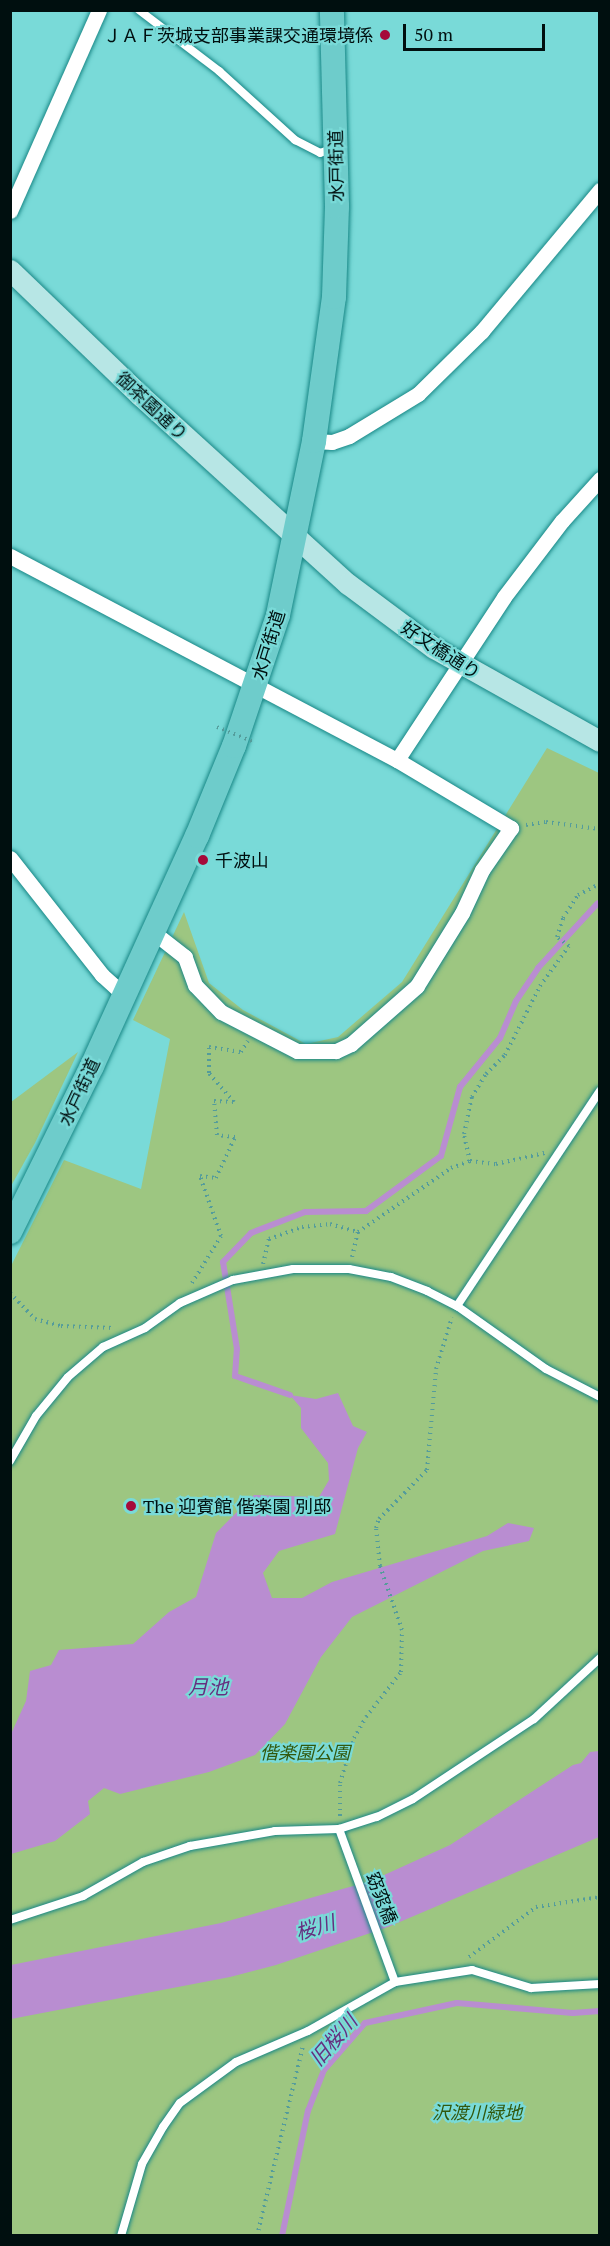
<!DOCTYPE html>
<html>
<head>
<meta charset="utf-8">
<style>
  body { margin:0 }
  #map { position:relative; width:610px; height:2246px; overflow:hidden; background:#79dad8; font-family:"PT Serif","Noto Sans JP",serif }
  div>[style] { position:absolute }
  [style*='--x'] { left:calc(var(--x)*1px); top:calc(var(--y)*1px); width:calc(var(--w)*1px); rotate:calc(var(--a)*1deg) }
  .green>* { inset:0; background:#9dc681 }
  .water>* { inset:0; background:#b98dd1 }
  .stream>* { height:6px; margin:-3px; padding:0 3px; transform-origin:3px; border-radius:3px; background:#b98dd1 }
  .path>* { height:4px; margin-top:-2px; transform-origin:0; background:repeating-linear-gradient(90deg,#549c9b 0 1.5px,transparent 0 6px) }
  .roads { filter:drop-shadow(0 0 2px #188786) drop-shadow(0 0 2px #188786) }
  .lane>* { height:8px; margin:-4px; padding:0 4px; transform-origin:4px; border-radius:4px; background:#fff }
  .street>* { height:15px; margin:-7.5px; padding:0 7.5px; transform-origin:7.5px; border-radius:7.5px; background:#fff }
  .secondary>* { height:21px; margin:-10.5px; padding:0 10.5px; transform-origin:10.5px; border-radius:10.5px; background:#b7e6e5 }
  .primary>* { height:24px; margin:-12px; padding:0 12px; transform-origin:12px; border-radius:12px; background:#6ecccb }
  .path-bridge>* { height:4px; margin-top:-2px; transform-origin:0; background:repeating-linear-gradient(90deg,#549c9b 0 1.5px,transparent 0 6px) }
  .dots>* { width:16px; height:16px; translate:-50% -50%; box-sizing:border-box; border:3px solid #79dad8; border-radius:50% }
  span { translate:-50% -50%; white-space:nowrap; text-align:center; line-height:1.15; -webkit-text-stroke:4.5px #79dad8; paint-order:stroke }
  .poi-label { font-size:18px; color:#000f0f }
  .right { translate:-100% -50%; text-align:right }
  .left { translate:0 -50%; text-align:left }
  .street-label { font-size:18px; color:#000f0f }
  .park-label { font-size:18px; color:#32580d; font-style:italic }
  .water-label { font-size:20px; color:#662f7f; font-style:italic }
  .frame { position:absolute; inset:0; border:12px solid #000f0f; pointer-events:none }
  .scale { position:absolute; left:403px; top:24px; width:142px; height:27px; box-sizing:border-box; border:3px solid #000f0f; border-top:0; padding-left:8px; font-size:18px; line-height:21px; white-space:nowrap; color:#000f0f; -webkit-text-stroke:4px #79dad8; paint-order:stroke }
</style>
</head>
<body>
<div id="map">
  <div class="green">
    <div style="clip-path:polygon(547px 748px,599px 773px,599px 2235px,11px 2235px,10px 1268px,64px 1160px,141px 1189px,170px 1039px,133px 1020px,184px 912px,209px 983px,243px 1010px,306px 1044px,338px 1037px,402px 982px)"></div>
    <div style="clip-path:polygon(78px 1052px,35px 1143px,11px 1186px,11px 1102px)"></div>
  </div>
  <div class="water">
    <div style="clip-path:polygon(338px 1393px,353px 1426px,367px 1432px,358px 1448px,335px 1534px,279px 1551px,263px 1573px,272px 1598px,302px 1598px,332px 1582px,487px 1536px,508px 1523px,534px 1528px,529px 1541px,483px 1551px,352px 1617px,321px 1657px,285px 1724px,255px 1755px,209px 1772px,120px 1794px,104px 1788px,88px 1801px,90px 1814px,55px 1841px,11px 1854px,11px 1734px,26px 1701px,30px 1671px,51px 1665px,59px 1650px,133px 1644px,169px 1612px,196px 1597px,216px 1533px,254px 1495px,319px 1497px,329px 1480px,328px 1463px,301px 1428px,301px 1408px,290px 1395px,316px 1399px)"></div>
    <div style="clip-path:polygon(599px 1751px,599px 1837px,388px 1927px,276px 1965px,230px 1977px,11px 2019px,11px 1965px,221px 1923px,371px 1881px,450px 1845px,573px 1765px,581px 1763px,590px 1752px)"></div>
  </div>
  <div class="stream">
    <div style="--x:290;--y:1395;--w:58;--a:-160.9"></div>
    <div style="--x:235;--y:1376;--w:27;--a:-86"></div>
    <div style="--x:237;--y:1349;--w:88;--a:-99.1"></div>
    <div style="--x:223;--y:1262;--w:40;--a:-46"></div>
    <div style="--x:251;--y:1233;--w:58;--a:-21.3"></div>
    <div style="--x:305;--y:1212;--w:61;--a:-0.9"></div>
    <div style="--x:366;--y:1211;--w:93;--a:-36.3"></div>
    <div style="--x:441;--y:1156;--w:72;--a:-74.6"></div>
    <div style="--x:460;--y:1087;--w:63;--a:-50.8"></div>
    <div style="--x:500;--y:1038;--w:40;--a:-66.6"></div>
    <div style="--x:516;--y:1001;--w:40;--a:-56"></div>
    <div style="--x:538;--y:968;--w:88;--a:-47.3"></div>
    <div style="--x:282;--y:2236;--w:128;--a:-78.3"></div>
    <div style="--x:308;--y:2111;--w:44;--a:-68.7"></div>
    <div style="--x:324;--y:2070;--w:62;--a:-48.9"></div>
    <div style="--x:365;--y:2023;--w:94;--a:-12.3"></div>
    <div style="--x:457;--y:2003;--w:116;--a:4.9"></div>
    <div style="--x:573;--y:2013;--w:27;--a:-4"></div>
  </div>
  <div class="path">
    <div style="--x:526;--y:825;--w:20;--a:-9"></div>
    <div style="--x:546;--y:822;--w:54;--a:7.4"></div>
    <div style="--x:470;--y:1161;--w:28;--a:-103"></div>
    <div style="--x:464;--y:1134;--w:38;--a:-78"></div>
    <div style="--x:472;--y:1097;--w:27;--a:-59"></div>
    <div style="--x:486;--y:1074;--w:27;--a:-45"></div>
    <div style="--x:505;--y:1055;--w:77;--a:-63.1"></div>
    <div style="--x:540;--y:986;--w:49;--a:-54.1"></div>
    <div style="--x:569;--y:946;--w:15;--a:-143"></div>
    <div style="--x:557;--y:937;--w:20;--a:-72"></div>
    <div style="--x:563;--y:918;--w:27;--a:-57"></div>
    <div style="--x:578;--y:895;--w:25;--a:-27"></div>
    <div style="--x:352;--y:1257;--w:26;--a:-77"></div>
    <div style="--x:358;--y:1232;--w:113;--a:-34.5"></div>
    <div style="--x:451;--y:1168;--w:20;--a:-20"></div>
    <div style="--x:470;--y:1161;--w:26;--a:7"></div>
    <div style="--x:496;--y:1164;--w:50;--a:-12.7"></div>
    <div style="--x:263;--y:1264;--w:26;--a:-77"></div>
    <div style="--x:269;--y:1239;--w:35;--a:-20"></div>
    <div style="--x:302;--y:1227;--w:28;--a:-6"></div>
    <div style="--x:330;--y:1224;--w:29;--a:16"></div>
    <div style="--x:192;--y:1283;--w:55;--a:-58.3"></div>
    <div style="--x:221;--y:1236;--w:64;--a:-109.3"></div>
    <div style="--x:200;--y:1176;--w:16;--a:7"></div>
    <div style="--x:216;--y:1178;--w:45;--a:-65.1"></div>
    <div style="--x:235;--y:1137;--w:18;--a:-174"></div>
    <div style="--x:217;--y:1135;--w:34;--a:-95"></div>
    <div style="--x:214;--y:1101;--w:20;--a:3"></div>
    <div style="--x:234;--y:1102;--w:38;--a:-131"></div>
    <div style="--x:209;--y:1073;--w:26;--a:-90"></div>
    <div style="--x:209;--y:1047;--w:32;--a:9"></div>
    <div style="--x:241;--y:1052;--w:13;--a:-58"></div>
    <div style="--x:10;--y:1293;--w:36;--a:46"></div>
    <div style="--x:35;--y:1319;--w:27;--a:15"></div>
    <div style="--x:61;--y:1326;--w:53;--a:2.2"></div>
    <div style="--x:340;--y:1816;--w:33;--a:-90"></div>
    <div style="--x:340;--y:1783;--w:47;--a:-72.7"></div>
    <div style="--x:354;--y:1738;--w:24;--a:-60"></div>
    <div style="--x:366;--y:1717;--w:57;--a:-52.1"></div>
    <div style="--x:401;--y:1672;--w:42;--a:-88.6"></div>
    <div style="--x:402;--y:1630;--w:68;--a:-109"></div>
    <div style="--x:380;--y:1566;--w:38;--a:-96"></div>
    <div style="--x:376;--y:1528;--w:9;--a:-72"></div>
    <div style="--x:379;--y:1519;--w:69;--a:-45.6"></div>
    <div style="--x:427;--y:1470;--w:101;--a:-84.9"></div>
    <div style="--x:436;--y:1369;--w:54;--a:-72.9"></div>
    <div style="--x:469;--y:1957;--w:84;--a:-36.7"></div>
    <div style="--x:536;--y:1907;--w:65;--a:-8.9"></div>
    <div style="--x:257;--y:2236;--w:195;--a:-76.4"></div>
  </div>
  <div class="roads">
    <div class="lane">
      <div style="--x:139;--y:10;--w:101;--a:37.3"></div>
      <div style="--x:219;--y:71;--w:103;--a:42.2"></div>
      <div style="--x:295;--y:140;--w:28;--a:27"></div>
      <div style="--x:320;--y:153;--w:12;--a:-20"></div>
      <div style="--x:457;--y:1306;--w:258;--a:-56.4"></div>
      <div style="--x:10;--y:1461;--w:52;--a:-60"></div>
      <div style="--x:36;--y:1416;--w:50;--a:-50.6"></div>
      <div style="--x:68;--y:1377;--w:46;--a:-40.6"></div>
      <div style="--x:103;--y:1347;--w:46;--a:-24.3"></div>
      <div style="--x:145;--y:1328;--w:43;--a:-35.5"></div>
      <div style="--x:180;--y:1303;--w:58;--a:-23.5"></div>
      <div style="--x:233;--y:1280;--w:61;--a:-10.4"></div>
      <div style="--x:293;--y:1269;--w:56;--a:0"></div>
      <div style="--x:349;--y:1269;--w:43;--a:10.8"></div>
      <div style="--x:391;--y:1277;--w:39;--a:21"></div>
      <div style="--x:427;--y:1291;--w:34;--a:27"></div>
      <div style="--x:457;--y:1306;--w:109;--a:35.3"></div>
      <div style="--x:546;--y:1369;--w:61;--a:27.4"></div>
      <div style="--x:339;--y:1829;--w:163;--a:69.9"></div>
      <div style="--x:10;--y:1920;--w:77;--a:-18.2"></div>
      <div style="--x:83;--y:1896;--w:69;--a:-29.5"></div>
      <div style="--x:143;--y:1862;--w:50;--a:-18.8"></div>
      <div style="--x:190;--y:1846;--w:86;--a:-10"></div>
      <div style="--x:275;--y:1831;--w:64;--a:-1.8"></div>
      <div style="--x:339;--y:1829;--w:40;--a:-18"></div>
      <div style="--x:377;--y:1817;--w:40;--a:-26.6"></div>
      <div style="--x:413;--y:1799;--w:145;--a:-33.5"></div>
      <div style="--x:534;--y:1719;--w:90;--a:-42.7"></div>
      <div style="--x:121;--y:2236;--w:75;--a:-73.7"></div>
      <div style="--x:142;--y:2164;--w:43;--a:-60.4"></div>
      <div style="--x:163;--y:2127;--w:29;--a:-55"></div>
      <div style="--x:180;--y:2103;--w:69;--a:-36.2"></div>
      <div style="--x:236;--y:2062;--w:78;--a:-23.3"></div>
      <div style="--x:308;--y:2031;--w:100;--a:-29.4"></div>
      <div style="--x:395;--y:1982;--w:78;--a:-8.9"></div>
      <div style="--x:472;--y:1970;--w:62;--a:17"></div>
      <div style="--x:531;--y:1988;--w:69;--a:-3.3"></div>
    </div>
    <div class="street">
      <div style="--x:10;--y:211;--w:220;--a:-66.1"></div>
      <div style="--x:314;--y:441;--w:18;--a:3"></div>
      <div style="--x:332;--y:442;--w:18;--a:-19"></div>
      <div style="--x:349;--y:436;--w:81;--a:-31.3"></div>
      <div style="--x:418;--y:394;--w:90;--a:-44.5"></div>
      <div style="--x:482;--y:331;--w:184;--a:-50.1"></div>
      <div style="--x:10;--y:556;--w:437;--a:27.8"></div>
      <div style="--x:397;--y:760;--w:133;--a:30.8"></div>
      <div style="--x:511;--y:828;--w:51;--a:124.6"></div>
      <div style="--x:482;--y:870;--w:47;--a:114.9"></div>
      <div style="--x:462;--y:913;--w:86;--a:121.7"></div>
      <div style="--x:417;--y:986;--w:88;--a:138.7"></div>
      <div style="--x:351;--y:1044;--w:17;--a:155"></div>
      <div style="--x:336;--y:1051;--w:39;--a:180"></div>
      <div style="--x:297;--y:1051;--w:85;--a:-152.8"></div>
      <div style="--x:221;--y:1012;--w:37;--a:-134"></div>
      <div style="--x:195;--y:985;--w:30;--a:-110"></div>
      <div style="--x:185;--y:957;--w:42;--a:-141.8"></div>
      <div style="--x:397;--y:760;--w:195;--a:-56.7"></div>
      <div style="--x:504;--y:597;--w:96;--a:-52.7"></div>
      <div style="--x:562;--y:521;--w:57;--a:-47.9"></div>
      <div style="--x:10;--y:858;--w:149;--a:51.8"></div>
      <div style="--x:102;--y:975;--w:30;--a:42"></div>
    </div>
    <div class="secondary">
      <div style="--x:10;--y:270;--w:180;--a:43.9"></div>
      <div style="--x:140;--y:395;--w:281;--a:42.3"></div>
      <div style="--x:348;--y:584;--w:107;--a:36.7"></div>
      <div style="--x:434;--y:648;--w:190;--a:29.3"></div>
    </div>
    <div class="primary">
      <div style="--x:10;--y:1232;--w:185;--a:-63.7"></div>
      <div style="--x:92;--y:1066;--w:253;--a:-65.5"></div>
      <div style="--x:197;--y:836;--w:97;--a:-67.7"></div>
      <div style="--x:234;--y:746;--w:138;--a:-71.4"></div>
      <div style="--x:278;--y:615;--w:178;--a:-78.3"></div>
      <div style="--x:314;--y:441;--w:145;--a:-82.1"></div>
      <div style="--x:334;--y:297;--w:91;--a:-88.1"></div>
      <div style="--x:337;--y:206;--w:196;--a:-91.5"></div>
    </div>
  </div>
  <div class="path-bridge">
    <div style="--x:217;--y:727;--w:38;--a:22"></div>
  </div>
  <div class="dots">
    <div style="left:385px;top:35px;background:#a50a3a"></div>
    <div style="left:203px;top:860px;background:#a50a3a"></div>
    <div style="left:131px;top:1506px;background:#a50a3a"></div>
  </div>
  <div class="poi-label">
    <span class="right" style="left:373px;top:35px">ＪＡＦ茨城支部事業課交通環境係</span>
    <span class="left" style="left:215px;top:860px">千波山</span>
    <span class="left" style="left:143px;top:1506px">The 迎賓館 偕楽園 別邸</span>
  </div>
  <div class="street-label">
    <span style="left:336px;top:166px;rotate:-91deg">水戸街道</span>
    <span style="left:152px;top:406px;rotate:43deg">御茶園通り</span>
    <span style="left:268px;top:645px;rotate:-73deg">水戸街道</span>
    <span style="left:441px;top:650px;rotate:33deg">好文橋通り</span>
    <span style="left:79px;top:1092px;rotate:-65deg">水戸街道</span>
    <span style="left:382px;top:1898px;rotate:69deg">窈窕橋</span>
  </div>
  <div class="park-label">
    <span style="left:305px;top:1752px">偕楽園公園</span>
    <span style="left:477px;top:2112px">沢渡川緑地</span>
  </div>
  <div class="water-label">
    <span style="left:208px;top:1686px">月池</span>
    <span style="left:315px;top:1927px;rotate:-17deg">桜川</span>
    <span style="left:333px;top:2040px;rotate:-49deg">旧桜川</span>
  </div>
  <div class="frame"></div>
  <div class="scale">50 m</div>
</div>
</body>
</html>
